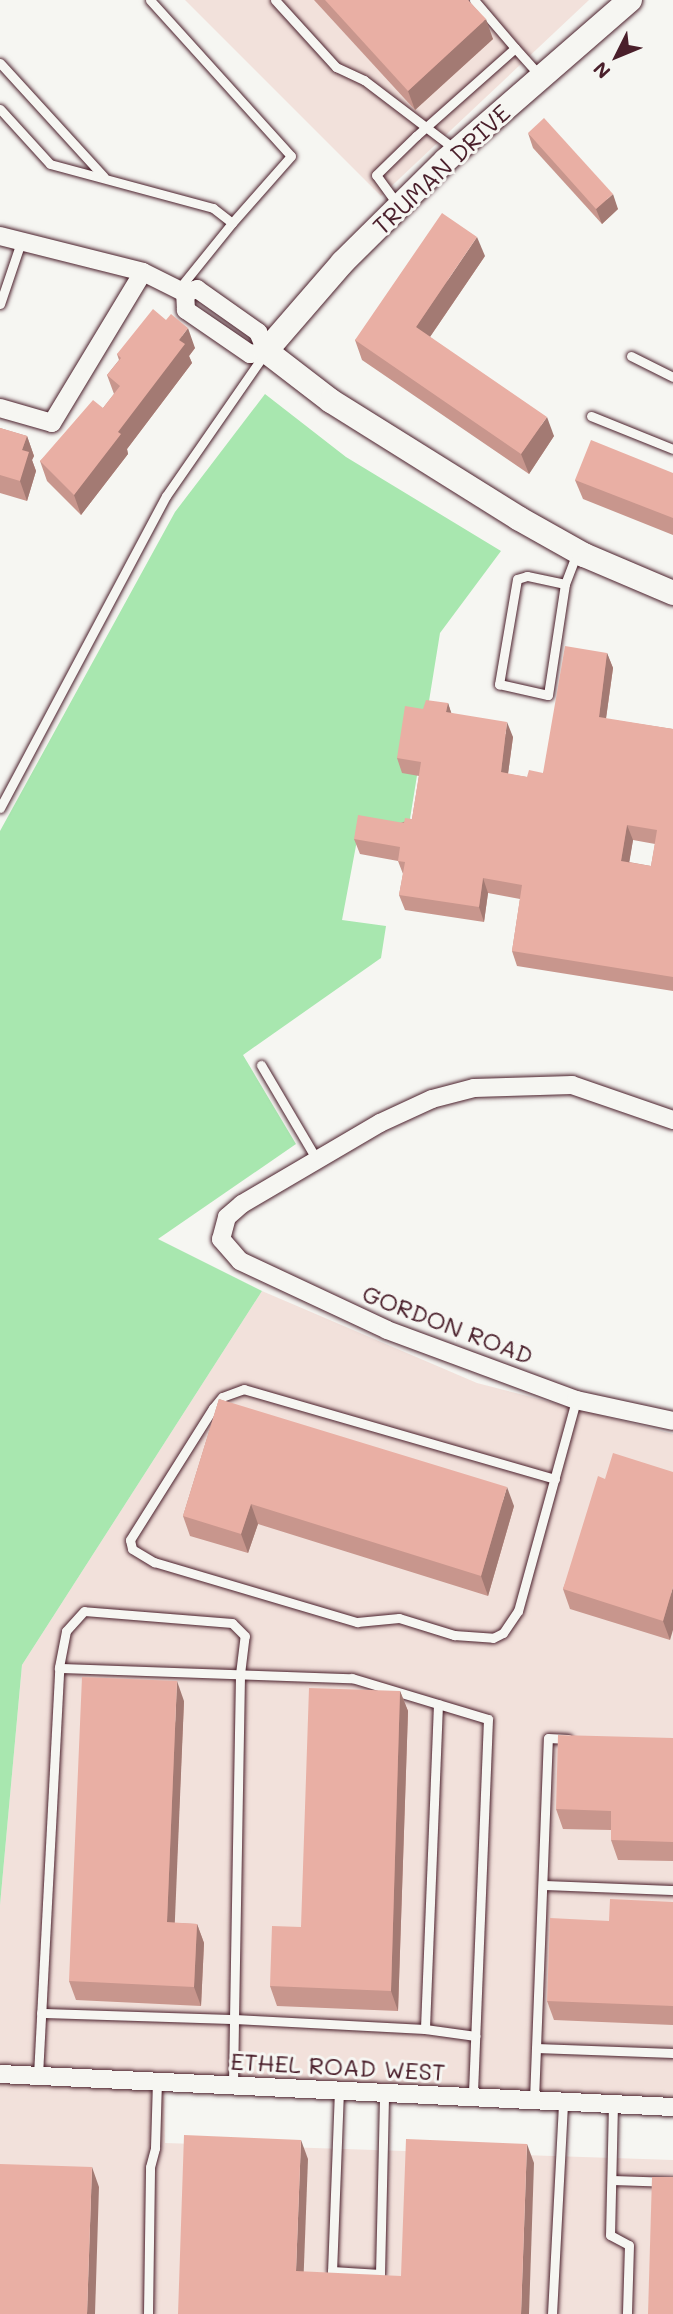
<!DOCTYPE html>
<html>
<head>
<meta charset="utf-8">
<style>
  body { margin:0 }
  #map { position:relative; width:673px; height:2314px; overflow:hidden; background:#f6f6f2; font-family:Mali,sans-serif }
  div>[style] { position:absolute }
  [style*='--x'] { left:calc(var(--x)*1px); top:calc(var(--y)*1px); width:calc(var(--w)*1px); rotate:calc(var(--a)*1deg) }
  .built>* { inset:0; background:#f2e1db }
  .green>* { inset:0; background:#a8e7af }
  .roads { filter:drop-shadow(0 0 2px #4a1f2b) drop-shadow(0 0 2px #4a1f2b) }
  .lane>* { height:9px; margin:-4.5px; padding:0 4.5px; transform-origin:4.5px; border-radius:4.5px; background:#f6f6f2 }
  .street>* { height:18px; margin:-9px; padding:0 9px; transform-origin:9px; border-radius:9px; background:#f6f6f2 }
  .secondary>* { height:24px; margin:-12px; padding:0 12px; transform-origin:12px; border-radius:12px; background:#f6f6f2 }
  .wall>* { inset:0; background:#c8968d }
  .shaded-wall>* { inset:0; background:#a37a73 }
  .building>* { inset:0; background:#e9afa4 }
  span { translate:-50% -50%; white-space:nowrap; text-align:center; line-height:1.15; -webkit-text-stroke:6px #f6f6f2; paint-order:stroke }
  .street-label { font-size:24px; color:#4a1f2b }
  .north { position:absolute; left:582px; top:21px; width:70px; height:70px; -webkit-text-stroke:5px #f6f6f2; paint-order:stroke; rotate:227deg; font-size:19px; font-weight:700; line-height:28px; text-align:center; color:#4a1f2b }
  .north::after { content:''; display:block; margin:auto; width:24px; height:32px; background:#4a1f2b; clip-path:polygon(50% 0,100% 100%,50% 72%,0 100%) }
</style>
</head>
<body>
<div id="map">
  <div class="built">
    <div style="clip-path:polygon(185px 0,589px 0,381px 196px)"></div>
    <div style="clip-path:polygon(262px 1291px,477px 1383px,673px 1434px,673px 2102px,164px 2083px,165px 2143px,673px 2160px,673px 2314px,0 2314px,0 1905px,22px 1665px)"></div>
  </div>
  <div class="green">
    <div style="clip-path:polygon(265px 394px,346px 457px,501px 551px,440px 633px,409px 825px,361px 819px,342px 920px,386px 926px,381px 958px,243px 1055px,296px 1144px,158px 1239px,262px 1291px,22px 1665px,0 1905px,0 831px,175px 512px)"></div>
  </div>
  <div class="roads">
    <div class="lane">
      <div style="--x:150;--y:0;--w:210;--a:47.9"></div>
      <div style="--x:291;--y:156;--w:89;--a:131.4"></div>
      <div style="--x:275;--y:0;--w:91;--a:47.7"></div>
      <div style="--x:336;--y:67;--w:31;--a:25"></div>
      <div style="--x:364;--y:80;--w:116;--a:37.3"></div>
      <div style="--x:474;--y:0;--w:63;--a:49.5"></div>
      <div style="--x:0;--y:63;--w:154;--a:47.6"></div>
      <div style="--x:0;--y:109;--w:74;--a:47.7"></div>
      <div style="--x:50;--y:164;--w:169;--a:15.1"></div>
      <div style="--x:213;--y:208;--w:24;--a:38"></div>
      <div style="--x:232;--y:223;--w:86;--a:128.9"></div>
      <div style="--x:398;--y:205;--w:37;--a:-126"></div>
      <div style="--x:376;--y:175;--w:56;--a:-44.3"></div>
      <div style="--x:416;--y:136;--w:132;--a:-41.6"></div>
      <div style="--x:515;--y:48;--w:39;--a:48"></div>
      <div style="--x:0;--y:304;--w:65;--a:-71.3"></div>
      <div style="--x:631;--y:356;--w:47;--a:26.6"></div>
      <div style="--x:591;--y:416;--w:88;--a:21.9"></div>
      <div style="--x:565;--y:584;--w:39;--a:-168"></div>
      <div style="--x:527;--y:576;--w:10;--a:163"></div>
      <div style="--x:517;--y:579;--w:107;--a:99.7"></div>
      <div style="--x:499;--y:684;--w:50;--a:12.7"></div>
      <div style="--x:548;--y:695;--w:112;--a:-81.3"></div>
      <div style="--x:565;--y:584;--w:33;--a:-69"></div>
      <div style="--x:0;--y:808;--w:353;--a:-62"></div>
      <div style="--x:166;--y:496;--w:174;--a:-55.3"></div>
      <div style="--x:261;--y:1065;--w:110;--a:59.5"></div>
      <div style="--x:555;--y:1479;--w:324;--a:-163.9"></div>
      <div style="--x:244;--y:1389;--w:23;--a:160"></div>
      <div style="--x:222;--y:1397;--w:14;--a:129"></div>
      <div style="--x:213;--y:1408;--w:156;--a:122.2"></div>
      <div style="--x:130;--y:1540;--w:9;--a:77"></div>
      <div style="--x:132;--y:1549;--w:26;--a:31"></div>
      <div style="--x:154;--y:1562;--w:212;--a:16.5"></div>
      <div style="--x:357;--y:1622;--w:42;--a:-5.4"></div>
      <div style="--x:399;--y:1618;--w:58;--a:17.2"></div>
      <div style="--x:454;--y:1635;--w:39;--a:4"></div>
      <div style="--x:493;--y:1638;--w:11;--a:-27"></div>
      <div style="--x:503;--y:1633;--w:27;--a:-56"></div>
      <div style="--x:518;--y:1611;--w:219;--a:-74.6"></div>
      <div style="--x:438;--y:1704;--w:325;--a:92.3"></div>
      <div style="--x:425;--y:2029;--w:51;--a:7.8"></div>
      <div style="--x:543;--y:1885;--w:130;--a:2.2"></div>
      <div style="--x:41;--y:2013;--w:193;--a:1.8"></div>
      <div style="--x:234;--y:2019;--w:345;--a:-89"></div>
      <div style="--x:240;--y:1674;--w:38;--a:-83"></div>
      <div style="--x:245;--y:1636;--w:18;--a:-135"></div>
      <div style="--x:232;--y:1623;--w:148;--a:-175.4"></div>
      <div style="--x:84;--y:1611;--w:27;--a:132"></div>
      <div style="--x:66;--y:1631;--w:38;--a:101"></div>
      <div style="--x:536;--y:2048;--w:137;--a:2.1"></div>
      <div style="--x:38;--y:2075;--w:408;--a:-87"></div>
      <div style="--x:59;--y:1668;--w:293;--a:2"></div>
      <div style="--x:352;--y:1678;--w:142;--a:16.8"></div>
      <div style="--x:488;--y:1719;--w:378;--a:92.3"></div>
      <div style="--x:233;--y:2085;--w:66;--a:-89.1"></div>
      <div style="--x:234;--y:2019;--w:191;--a:3"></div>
      <div style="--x:339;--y:2090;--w:181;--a:92.2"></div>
      <div style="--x:332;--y:2271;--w:48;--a:3.6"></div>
      <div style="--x:380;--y:2274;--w:181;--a:-88.7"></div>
      <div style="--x:534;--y:2100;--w:362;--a:-87.8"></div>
      <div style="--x:548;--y:1738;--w:20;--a:3"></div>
      <div style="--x:613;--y:2104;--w:131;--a:91.3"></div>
      <div style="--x:610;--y:2235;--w:21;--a:28"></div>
      <div style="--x:629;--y:2245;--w:69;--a:91.7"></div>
      <div style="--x:612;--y:2180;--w:61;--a:1.9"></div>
      <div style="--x:148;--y:2314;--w:147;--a:-89.2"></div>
      <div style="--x:150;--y:2167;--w:20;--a:-75"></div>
      <div style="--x:155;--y:2148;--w:67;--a:-88.3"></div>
      <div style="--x:552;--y:2314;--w:212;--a:-87"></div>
    </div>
    <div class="street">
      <div style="--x:0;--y:236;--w:147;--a:14.1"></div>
      <div style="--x:143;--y:272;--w:47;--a:26.6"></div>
      <div style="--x:185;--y:293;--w:13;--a:-18"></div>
      <div style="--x:197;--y:289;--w:75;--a:35.2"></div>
      <div style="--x:258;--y:332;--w:21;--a:67"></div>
      <div style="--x:266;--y:351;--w:16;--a:169"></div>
      <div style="--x:250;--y:354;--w:78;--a:-145.5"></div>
      <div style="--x:186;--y:310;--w:17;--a:-93"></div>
      <div style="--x:0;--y:408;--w:54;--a:16.1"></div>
      <div style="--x:52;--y:423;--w:176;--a:-58.9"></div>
      <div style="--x:673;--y:1120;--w:107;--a:-160.9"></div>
      <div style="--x:572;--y:1085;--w:98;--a:178.2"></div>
      <div style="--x:474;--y:1088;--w:43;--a:165.3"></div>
      <div style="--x:432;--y:1099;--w:57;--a:155.2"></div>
      <div style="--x:380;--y:1123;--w:160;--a:149.6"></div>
      <div style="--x:242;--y:1204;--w:20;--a:139"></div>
      <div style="--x:227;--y:1217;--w:23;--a:105"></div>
      <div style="--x:221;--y:1239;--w:29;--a:49"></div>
      <div style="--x:240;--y:1261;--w:162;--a:25.1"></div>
      <div style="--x:387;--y:1330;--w:202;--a:20.3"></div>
      <div style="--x:576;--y:1400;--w:99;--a:12.2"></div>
      <div style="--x:0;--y:2074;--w:674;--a:2.81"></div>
    </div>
    <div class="secondary">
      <div style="--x:630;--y:0;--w:245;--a:139"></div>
      <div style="--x:445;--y:161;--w:144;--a:135.3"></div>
      <div style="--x:343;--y:262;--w:118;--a:130.9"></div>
      <div style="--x:266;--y:351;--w:82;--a:37.6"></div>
      <div style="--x:331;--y:401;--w:221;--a:32"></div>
      <div style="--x:518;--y:518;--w:76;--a:29.3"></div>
      <div style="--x:584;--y:555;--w:97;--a:23.1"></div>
    </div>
  </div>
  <div class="wall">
    <div style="clip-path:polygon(314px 0,468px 0,493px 39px,415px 110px)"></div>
    <div style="clip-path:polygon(528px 133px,618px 209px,602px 224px,533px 148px)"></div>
    <div style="clip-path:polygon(485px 256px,430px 337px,554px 436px,529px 474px,362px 360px,355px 340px)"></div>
    <div style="clip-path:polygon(166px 320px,195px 348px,189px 356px,192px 363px,127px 449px,128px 454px,81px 515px,47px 481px,40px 461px,103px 408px,114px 394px,107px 375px,119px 360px,117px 354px)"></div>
    <div style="clip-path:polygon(0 428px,27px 436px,34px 456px,32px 460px,36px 471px,27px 501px,0 493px)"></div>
    <div style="clip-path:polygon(673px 473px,673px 535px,583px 499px,575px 480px)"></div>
    <div style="clip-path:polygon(evenodd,607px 653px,613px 668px,606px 719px,673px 729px,673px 991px,517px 966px,512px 951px,520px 899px,488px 893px,484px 922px,405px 910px,399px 895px,403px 874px,398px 861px,360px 854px,354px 839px,412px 819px,419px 776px,402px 773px,397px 758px,423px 709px,448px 703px,451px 713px,513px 737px,508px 774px,527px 777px,543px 773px,607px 653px,633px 840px,655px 844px,651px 866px,629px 862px,633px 840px)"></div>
    <div style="clip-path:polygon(219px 1399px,514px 1506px,488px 1596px,258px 1524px,248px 1553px,190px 1536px,183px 1516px)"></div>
    <div style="clip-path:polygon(673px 1472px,670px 1640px,570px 1609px,563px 1589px,605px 1479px)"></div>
    <div style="clip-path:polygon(400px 1691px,408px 1711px,398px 2011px,277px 2006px,270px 1986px,301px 1927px)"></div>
    <div style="clip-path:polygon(184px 1701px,174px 1923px,197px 1924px,204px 1943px,201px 2006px,76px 2000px,69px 1981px)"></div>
    <div style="clip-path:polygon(673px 1738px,673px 1861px,618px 1860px,611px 1840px,611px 1830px,563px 1829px,556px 1809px)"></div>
    <div style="clip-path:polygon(673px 1902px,673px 2025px,554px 2020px,547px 2001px,609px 1921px)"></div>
  </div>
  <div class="shaded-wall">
    <div style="clip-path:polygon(486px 19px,493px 39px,415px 110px,408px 91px)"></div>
    <div style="clip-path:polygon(613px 194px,618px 209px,602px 224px,596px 209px)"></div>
    <div style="clip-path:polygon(477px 237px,485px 256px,423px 347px,416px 327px)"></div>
    <div style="clip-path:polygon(188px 328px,195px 348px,189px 356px,192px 363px,127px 449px,128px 454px,81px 515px,74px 495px,179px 340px)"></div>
    <div style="clip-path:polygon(547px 417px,554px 436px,529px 474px,521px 454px)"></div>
    <div style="clip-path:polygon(27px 436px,34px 456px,32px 460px,36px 471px,27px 501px,20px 481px,22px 450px)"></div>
    <div style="clip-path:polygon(607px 653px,613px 668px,604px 732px,599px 717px)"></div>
    <div style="clip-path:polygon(448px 703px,453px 718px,446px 712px)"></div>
    <div style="clip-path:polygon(507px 722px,513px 737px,506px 788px,501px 772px)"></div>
    <div style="clip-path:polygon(627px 825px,633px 840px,627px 876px,621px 861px)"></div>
    <div style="clip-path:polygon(483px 878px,488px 893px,484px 922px,479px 907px)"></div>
    <div style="clip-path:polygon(507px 1487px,514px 1506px,488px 1596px,481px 1576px)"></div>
    <div style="clip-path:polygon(251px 1504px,258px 1524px,248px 1553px,241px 1534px)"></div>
    <div style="clip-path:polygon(673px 1587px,673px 1630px,670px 1640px,663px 1621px)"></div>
    <div style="clip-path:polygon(177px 1681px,184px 1701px,174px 1942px,167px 1922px)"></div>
    <div style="clip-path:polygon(400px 1691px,408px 1711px,398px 2011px,391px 1991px)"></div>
    <div style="clip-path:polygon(197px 1924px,204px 1943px,201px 2006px,194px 1987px)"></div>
    <div style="clip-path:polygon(301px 2140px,308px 2159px,303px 2291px,296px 2271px)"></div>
    <div style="clip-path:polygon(527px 2144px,534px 2163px,529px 2314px,521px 2314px)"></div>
    <div style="clip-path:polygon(92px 2167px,99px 2187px,95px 2314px,87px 2314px)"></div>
  </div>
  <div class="building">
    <div style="clip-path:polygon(325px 0,468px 0,486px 19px,408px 91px)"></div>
    <div style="clip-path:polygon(544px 118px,613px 194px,596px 209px,528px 133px)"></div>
    <div style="clip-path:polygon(442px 213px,477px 237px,416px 327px,547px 417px,521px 454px,355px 340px)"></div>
    <div style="clip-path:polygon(153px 309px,166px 320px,171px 314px,188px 328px,179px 340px,185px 344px,118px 432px,121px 434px,74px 495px,40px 461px,93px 400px,103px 408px,120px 386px,107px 375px,121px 358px,117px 354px)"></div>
    <div style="clip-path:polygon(0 428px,27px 436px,22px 450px,29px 452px,20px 481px,0 475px)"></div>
    <div style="clip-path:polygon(591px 440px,673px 473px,673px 518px,575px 480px)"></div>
    <div style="clip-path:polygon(evenodd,565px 646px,607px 653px,599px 717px,673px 729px,673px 977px,512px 951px,522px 885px,483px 878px,479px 907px,399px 895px,405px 862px,398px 861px,400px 847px,354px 839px,358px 815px,404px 823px,405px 818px,412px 819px,421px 762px,397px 758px,405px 706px,423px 709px,426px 700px,448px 703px,446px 712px,507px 722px,501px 772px,527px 777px,529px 770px,543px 773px,565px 646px,627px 825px,657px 830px,651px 866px,621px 861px,627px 825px)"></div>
    <div style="clip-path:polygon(219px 1399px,507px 1487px,481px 1576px,251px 1504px,241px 1534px,183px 1516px)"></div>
    <div style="clip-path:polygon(613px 1453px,673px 1472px,673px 1587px,663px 1621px,563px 1589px,598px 1476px,605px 1479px)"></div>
    <div style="clip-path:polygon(82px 1677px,177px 1681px,167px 1922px,197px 1924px,194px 1987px,69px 1981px)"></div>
    <div style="clip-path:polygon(309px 1688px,400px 1691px,391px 1991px,270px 1986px,272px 1926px,301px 1927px)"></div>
    <div style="clip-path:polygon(558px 1735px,673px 1738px,673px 1842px,611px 1840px,611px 1811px,556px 1809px)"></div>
    <div style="clip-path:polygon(610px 1899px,673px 1902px,673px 2006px,547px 2001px,550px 1918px,609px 1921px)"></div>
    <div style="clip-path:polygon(184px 2135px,301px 2140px,296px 2271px,401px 2276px,406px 2139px,527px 2144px,521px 2314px,178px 2314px)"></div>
    <div style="clip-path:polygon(0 2164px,92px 2167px,87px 2314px,0 2314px)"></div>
    <div style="clip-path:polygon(652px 2177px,673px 2177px,673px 2314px,648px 2314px)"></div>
  </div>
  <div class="street-label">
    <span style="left:441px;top:169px;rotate:-43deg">TRUMAN DRIVE</span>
    <span style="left:448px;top:1324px;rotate:21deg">GORDON ROAD</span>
    <span style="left:338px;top:2066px;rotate:3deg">ETHEL ROAD WEST</span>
  </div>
  <div class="north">N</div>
</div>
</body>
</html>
